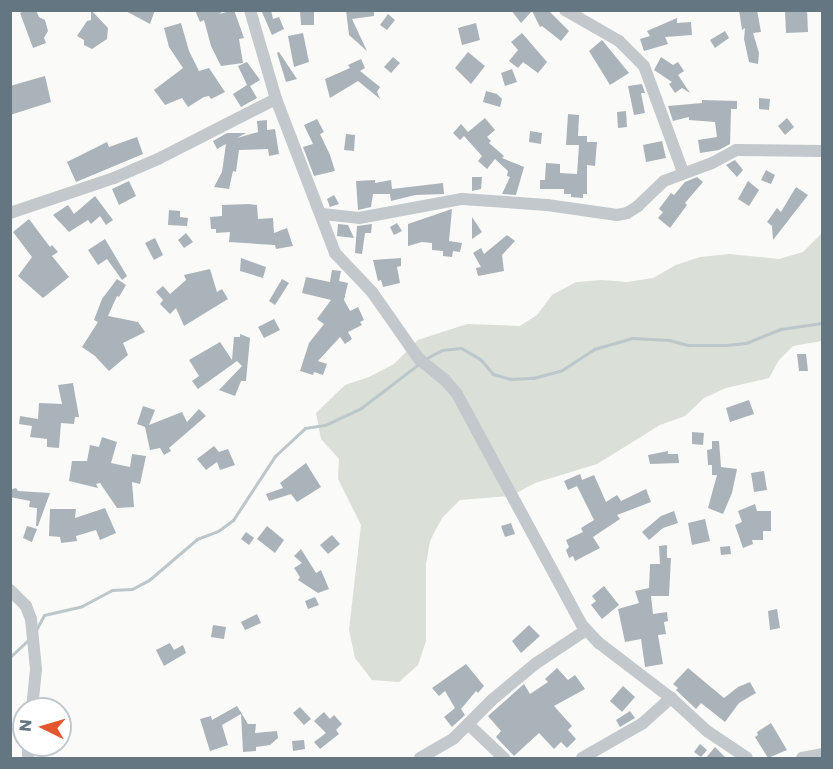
<!DOCTYPE html>
<html>
<head>
<meta charset="utf-8">
<style>
  body { margin:0 }
  #map { position:relative; width:833px; height:769px; overflow:hidden; background:#fafaf8; font-family:Poppins,sans-serif }
  div>[style] { position:absolute }
  [style*='--x'] { left:calc(var(--x)*1px); top:calc(var(--y)*1px); width:calc(var(--w)*1px); rotate:calc(var(--a)*1deg) }
  .green>* { inset:0; background:#dadfd7 }
  .stream>* { height:3px; margin:-1.5px; padding:0 1.5px; transform-origin:1.5px; border-radius:1.5px; background:#bbc7cb }
  .building>* { inset:0; background:#aab3b9 }
  .street>* { height:12px; margin:-6px; padding:0 6px; transform-origin:6px; border-radius:6px; background:#c3c8cc }
  span { translate:-50% -50%; white-space:nowrap; text-align:center; line-height:1.15; -webkit-text-stroke:6px #fff; paint-order:stroke }
  .frame { position:absolute; inset:0; border:12px solid #657683; pointer-events:none }
  .north { position:absolute; left:12px; top:697px; width:60px; height:60px; box-sizing:border-box; background:#fff; border:2px solid #c1c8cd; border-radius:50%; rotate:275deg; font-size:16px; font-weight:700; line-height:24px; text-align:center; color:#657683 }
  .north::after { content:''; display:block; margin:auto; width:21px; height:27px; background:#e4572e; clip-path:polygon(50% 0,100% 100%,50% 72%,0 100%) }
</style>
</head>
<body>
<div id="map">
  <div class="green">
    <div style="clip-path:polygon(822px 233px,822px 341px,793px 346px,779px 360px,769px 378px,726px 388px,704px 398px,685px 416px,660px 425px,597px 464px,535px 483px,511px 496px,460px 500px,442px 518px,430px 541px,426px 564px,426px 641px,418px 665px,399px 682px,372px 680px,355px 658px,349px 630px,361px 525px,338px 479px,339px 459px,321px 439px,316px 413px,345px 385px,369px 377px,394px 364px,418px 340px,467px 324px,520px 326px,537px 315px,552px 295px,576px 282px,602px 280px,627px 282px,653px 278px,676px 265px,700px 257px,729px 254px,779px 259px,803px 252px)"></div>
  </div>
  <div class="stream">
    <div style="--x:425;--y:359;--w:19;--a:-28"></div>
    <div style="--x:442;--y:350;--w:19;--a:-6"></div>
    <div style="--x:461;--y:348;--w:22;--a:30"></div>
    <div style="--x:480;--y:359;--w:20;--a:49"></div>
    <div style="--x:493;--y:374;--w:19;--a:16"></div>
    <div style="--x:511;--y:379;--w:22;--a:-3"></div>
    <div style="--x:533;--y:378;--w:30;--a:-15"></div>
    <div style="--x:562;--y:370;--w:38;--a:-33"></div>
    <div style="--x:594;--y:349;--w:40;--a:-16"></div>
    <div style="--x:632;--y:338;--w:37;--a:3"></div>
    <div style="--x:669;--y:340;--w:20;--a:15"></div>
    <div style="--x:688;--y:345;--w:38;--a:0"></div>
    <div style="--x:726;--y:345;--w:20;--a:-6"></div>
    <div style="--x:746;--y:343;--w:38;--a:-22"></div>
    <div style="--x:781;--y:329;--w:41;--a:-8.3"></div>
    <div style="--x:36;--y:630;--w:17;--a:-62"></div>
    <div style="--x:44;--y:615;--w:39;--a:-13"></div>
    <div style="--x:82;--y:606;--w:34;--a:-28"></div>
    <div style="--x:112;--y:590;--w:20;--a:-3"></div>
    <div style="--x:132;--y:589;--w:19;--a:-28"></div>
    <div style="--x:149;--y:580;--w:63;--a:-40.5"></div>
    <div style="--x:197;--y:539;--w:22;--a:-21"></div>
    <div style="--x:218;--y:531;--w:19;--a:-36"></div>
    <div style="--x:233;--y:520;--w:77;--a:-56.7"></div>
    <div style="--x:275;--y:456;--w:41;--a:-43"></div>
    <div style="--x:305;--y:428;--w:20;--a:-9"></div>
    <div style="--x:325;--y:425;--w:40;--a:-25"></div>
    <div style="--x:361;--y:408;--w:74;--a:-37.3"></div>
    <div style="--x:10;--y:657;--w:25;--a:-43"></div>
  </div>
  <div class="building">
    <div style="clip-path:polygon(26px 10px,36px 10px,39px 17px,45px 20px,48px 31px,44px 38px,46px 43px,33px 48px,20px 13px)"></div>
    <div style="clip-path:polygon(91px 10px,108px 28px,107px 39px,92px 49px,84px 45px,84px 40px,77px 36px,87px 21px,91px 20px)"></div>
    <div style="clip-path:polygon(124px 10px,155px 10px,150px 24px)"></div>
    <div style="clip-path:polygon(195px 10px,225px 10px,219px 14px,234px 10px,244px 38px,239px 39px,243px 63px,221px 66px,211px 46px,204px 20px,200px 22px)"></div>
    <div style="clip-path:polygon(261px 10px,271px 10px,273px 19px,279px 17px,284px 29px,272px 35px)"></div>
    <div style="clip-path:polygon(300px 10px,314px 10px,314px 25px,301px 25px)"></div>
    <div style="clip-path:polygon(346px 10px,374px 10px,374px 16px,352px 19px,367px 51px,349px 35px)"></div>
    <div style="clip-path:polygon(511px 10px,548px 10px,569px 31px,561px 41px,542px 26px,540px 27px,532px 11px,521px 23px)"></div>
    <div style="clip-path:polygon(739px 10px,757px 10px,761px 32px,753px 33px,759px 53px,758px 64px,749px 62px,744px 39px,745px 28px,742px 30px)"></div>
    <div style="clip-path:polygon(785px 10px,807px 10px,808px 32px,786px 33px)"></div>
    <div style="clip-path:polygon(388px 14px,395px 20px,387px 30px,380px 25px)"></div>
    <div style="clip-path:polygon(677px 18px,677px 23px,691px 22px,692px 35px,665px 37px,668px 44px,644px 51px,640px 39px,650px 36px,647px 31px)"></div>
    <div style="clip-path:polygon(181px 23px,189px 51px,199px 71px,209px 68px,225px 92px,211px 99px,209px 96px,204px 97px,188px 107px,182px 98px,165px 105px,154px 90px,183px 68px,169px 47px,164px 28px)"></div>
    <div style="clip-path:polygon(476px 23px,480px 40px,462px 45px,458px 28px)"></div>
    <div style="clip-path:polygon(725px 31px,729px 38px,715px 48px,710px 40px)"></div>
    <div style="clip-path:polygon(303px 33px,309px 62px,294px 67px,288px 36px)"></div>
    <div style="clip-path:polygon(522px 33px,547px 62px,538px 73px,523px 62px,518px 68px,509px 61px,518px 50px,511px 42px)"></div>
    <div style="clip-path:polygon(602px 40px,629px 73px,610px 85px,589px 51px)"></div>
    <div style="clip-path:polygon(279px 52px,297px 79px,286px 82px,277px 53px)"></div>
    <div style="clip-path:polygon(468px 52px,485px 66px,471px 84px,455px 68px)"></div>
    <div style="clip-path:polygon(393px 57px,400px 63px,391px 73px,384px 67px)"></div>
    <div style="clip-path:polygon(661px 57px,673px 65px,678px 62px,684px 71px,678px 75px,690px 93px,682px 88px,675px 93px,669px 84px,672px 82px,654px 70px)"></div>
    <div style="clip-path:polygon(361px 59px,365px 68px,360px 71px,380px 87px,377px 92px,380px 99px,358px 81px,330px 98px,325px 79px,350px 68px,348px 65px)"></div>
    <div style="clip-path:polygon(247px 62px,260px 80px,250px 86px,257px 98px,241px 107px,233px 94px,247px 85px,238px 66px)"></div>
    <div style="clip-path:polygon(512px 69px,517px 82px,505px 86px,501px 73px)"></div>
    <div style="clip-path:polygon(45px 76px,51px 102px,10px 115px,10px 86px)"></div>
    <div style="clip-path:polygon(642px 84px,645px 93px,641px 93px,645px 113px,634px 115px,628px 86px)"></div>
    <div style="clip-path:polygon(486px 91px,497px 94px,502px 99px,500px 107px,483px 102px)"></div>
    <div style="clip-path:polygon(759px 98px,770px 99px,769px 110px,759px 109px)"></div>
    <div style="clip-path:polygon(702px 100px,737px 101px,737px 109px,731px 109px,730px 144px,719px 150px,700px 153px,698px 140px,717px 137px,715px 122px,689px 120px,689px 117px,673px 121px,668px 106px,702px 103px)"></div>
    <div style="clip-path:polygon(626px 111px,627px 127px,618px 128px,617px 112px)"></div>
    <div style="clip-path:polygon(568px 114px,579px 115px,578px 136px,587px 136px,587px 142px,597px 142px,595px 166px,587px 165px,587px 194px,583px 194px,583px 198px,571px 197px,571px 194px,564px 194px,564px 189px,540px 189px,540px 180px,545px 180px,546px 163px,560px 164px,560px 173px,577px 174px,579px 145px,566px 145px)"></div>
    <div style="clip-path:polygon(485px 118px,495px 130px,487px 137px,491px 141px,489px 143px,504px 156px,502px 158px,524px 167px,516px 195px,502px 194px,510px 177px,507px 176px,508px 171px,495px 159px,487px 169px,478px 161px,482px 156px,464px 136px,460px 140px,453px 133px,461px 124px,468px 132px)"></div>
    <div style="clip-path:polygon(787px 118px,794px 127px,785px 135px,778px 126px)"></div>
    <div style="clip-path:polygon(317px 119px,324px 132px,320px 134px,330px 155px,335px 171px,314px 176px,303px 147px,313px 144px,304px 125px)"></div>
    <div style="clip-path:polygon(267px 120px,267px 130px,275px 129px,279px 154px,269px 156px,268px 149px,239px 150px,236px 172px,233px 171px,229px 189px,214px 187px,222px 172px,226px 144px,217px 149px,213px 141px,227px 133px,246px 133px,237px 138px,258px 132px,257px 121px)"></div>
    <div style="clip-path:polygon(530px 131px,542px 133px,541px 144px,529px 142px)"></div>
    <div style="clip-path:polygon(346px 134px,355px 135px,354px 151px,344px 150px)"></div>
    <div style="clip-path:polygon(137px 137px,143px 154px,76px 182px,67px 162px,107px 142px,109px 147px)"></div>
    <div style="clip-path:polygon(662px 141px,666px 158px,646px 162px,643px 145px)"></div>
    <div style="clip-path:polygon(735px 160px,743px 170px,737px 177px,726px 165px)"></div>
    <div style="clip-path:polygon(766px 170px,775px 175px,771px 184px,761px 180px)"></div>
    <div style="clip-path:polygon(472px 177px,482px 177px,481px 189px,472px 191px)"></div>
    <div style="clip-path:polygon(697px 177px,703px 182px,685px 203px,687px 205px,670px 228px,658px 218px,663px 212px,659px 209px,671px 193px,674px 195px,685px 182px)"></div>
    <div style="clip-path:polygon(375px 180px,375px 183px,391px 180px,392px 189px,443px 183px,444px 194px,415px 195px,391px 201px,390px 194px,373px 194px,371px 207px,358px 210px,356px 181px)"></div>
    <div style="clip-path:polygon(129px 181px,136px 196px,119px 205px,112px 189px)"></div>
    <div style="clip-path:polygon(748px 181px,759px 190px,749px 206px,738px 199px)"></div>
    <div style="clip-path:polygon(796px 187px,808px 195px,773px 240px,772px 226px,767px 222px,777px 208px,781px 212px)"></div>
    <div style="clip-path:polygon(334px 195px,339px 204px,330px 207px,327px 199px)"></div>
    <div style="clip-path:polygon(95px 196px,113px 220px,106px 225px,100px 216px,91px 224px,88px 220px,69px 232px,53px 215px,68px 205px,74px 214px)"></div>
    <div style="clip-path:polygon(249px 204px,257px 205px,258px 219px,273px 218px,274px 233px,287px 228px,293px 246px,276px 249px,275px 245px,229px 242px,230px 232px,216px 233px,216px 229px,211px 229px,210px 217px,222px 216px,222px 205px)"></div>
    <div style="clip-path:polygon(452px 209px,449px 241px,462px 243px,460px 252px,453px 251px,452px 257px,443px 256px,443px 251px,432px 250px,432px 243px,422px 242px,408px 246px,408px 224px)"></div>
    <div style="clip-path:polygon(169px 210px,180px 211px,180px 217px,188px 218px,187px 226px,168px 225px)"></div>
    <div style="clip-path:polygon(472px 217px,482px 232px,472px 239px)"></div>
    <div style="clip-path:polygon(29px 219px,50px 247px,52px 245px,58px 252px,52px 256px,69px 277px,43px 298px,18px 276px,32px 257px,13px 232px)"></div>
    <div style="clip-path:polygon(397px 223px,402px 231px,394px 235px,390px 227px)"></div>
    <div style="clip-path:polygon(338px 224px,348px 225px,354px 238px,337px 236px)"></div>
    <div style="clip-path:polygon(372px 224px,371px 233px,365px 233px,362px 254px,355px 253px,357px 226px)"></div>
    <div style="clip-path:polygon(186px 233px,193px 242px,184px 248px,178px 240px)"></div>
    <div style="clip-path:polygon(507px 235px,515px 241px,502px 255px,504px 271px,478px 276px,476px 268px,481px 267px,473px 253px,481px 248px,484px 254px)"></div>
    <div style="clip-path:polygon(155px 238px,163px 255px,154px 260px,145px 243px)"></div>
    <div style="clip-path:polygon(105px 239px,127px 276px,122px 280px,107px 259px,98px 265px,88px 250px)"></div>
    <div style="clip-path:polygon(241px 258px,266px 267px,263px 278px,240px 271px)"></div>
    <div style="clip-path:polygon(401px 258px,401px 266px,397px 267px,400px 283px,383px 287px,381px 280px,378px 281px,373px 260px)"></div>
    <div style="clip-path:polygon(210px 269px,217px 292px,222px 289px,228px 299px,184px 326px,176px 308px,170px 314px,160px 304px,163px 300px,156px 292px,163px 286px,170px 294px,186px 280px,184px 275px)"></div>
    <div style="clip-path:polygon(332px 270px,341px 271px,339px 281px,348px 283px,344px 300px,350px 311px,358px 307px,364px 320px,360px 322px,362px 325px,348px 332px,352px 339px,345px 344px,340px 337px,318px 361px,327px 364px,323px 375px,314px 372px,313px 375px,300px 371px,309px 343px,324px 324px,317px 319px,331px 300px,302px 293px,306px 277px,330px 282px)"></div>
    <div style="clip-path:polygon(117px 279px,126px 285px,119px 297px,117px 296px,108px 316px,138px 322px,145px 332px,123px 343px,128px 355px,109px 371px,95px 356px,82px 347px,98px 322px,94px 320px,102px 299px)"></div>
    <div style="clip-path:polygon(282px 279px,289px 283px,275px 305px,269px 301px)"></div>
    <div style="clip-path:polygon(274px 319px,280px 330px,264px 338px,258px 327px)"></div>
    <div style="clip-path:polygon(240px 334px,250px 338px,246px 381px,241px 381px,235px 396px,219px 390px,242px 366px,237px 361px,198px 389px,192px 381px,199px 376px,189px 360px,220px 342px,232px 360px,234px 337px,240px 337px)"></div>
    <div style="clip-path:polygon(797px 354px,806px 354px,808px 371px,799px 371px)"></div>
    <div style="clip-path:polygon(73px 383px,79px 417px,75px 417px,74px 424px,61px 423px,59px 448px,47px 447px,47px 439px,30px 437px,32px 426px,19px 424px,20px 416px,38px 419px,39px 403px,62px 404px,58px 385px)"></div>
    <div style="clip-path:polygon(749px 400px,754px 414px,730px 422px,726px 408px)"></div>
    <div style="clip-path:polygon(143px 406px,155px 410px,149px 425px,182px 412px,187px 422px,199px 409px,206px 416px,169px 448px,171px 451px,164px 455px,160px 448px,150px 450px,145px 427px,137px 424px)"></div>
    <div style="clip-path:polygon(692px 432px,704px 433px,703px 445px,692px 444px)"></div>
    <div style="clip-path:polygon(102px 437px,117px 442px,111px 463px,130px 467px,132px 454px,146px 456px,140px 484px,132px 482px,134px 507px,117px 508px,100px 483px,96px 484px,98px 488px,69px 481px,72px 461px,87px 461px,90px 445px,99px 447px)"></div>
    <div style="clip-path:polygon(712px 441px,719px 441px,721px 467px,737px 469px,732px 493px,723px 514px,708px 508px,717px 475px,712px 475px,712px 465px,708px 465px,707px 450px,712px 449px)"></div>
    <div style="clip-path:polygon(214px 446px,219px 452px,228px 449px,235px 465px,220px 470px,217px 462px,206px 470px,197px 459px)"></div>
    <div style="clip-path:polygon(668px 451px,668px 454px,678px 454px,679px 463px,650px 464px,648px 455px)"></div>
    <div style="clip-path:polygon(306px 463px,321px 487px,297px 502px,291px 494px,269px 501px,266px 494px,283px 488px,280px 483px)"></div>
    <div style="clip-path:polygon(764px 471px,767px 490px,754px 492px,751px 473px)"></div>
    <div style="clip-path:polygon(580px 474px,582px 480px,594px 475px,606px 502px,617px 495px,621px 501px,646px 489px,651px 502px,617px 515px,620px 519px,593px 537px,600px 548px,575px 561px,573px 556px,569px 558px,566px 550px,569px 547px,566px 540px,583px 532px,581px 528px,594px 520px,577px 486px,568px 490px,564px 481px)"></div>
    <div style="clip-path:polygon(16px 488px,18px 491px,50px 493px,38px 526px,36px 526px,37px 508px,29px 507px,30px 501px,10px 497px,10px 490px)"></div>
    <div style="clip-path:polygon(755px 504px,757px 511px,771px 511px,771px 531px,763px 531px,763px 540px,752px 540px,753px 544px,743px 548px,735px 525px,742px 522px,738px 511px)"></div>
    <div style="clip-path:polygon(105px 508px,116px 533px,100px 540px,96px 530px,76px 536px,77px 541px,61px 543px,60px 537px,49px 536px,50px 509px,76px 509px,75px 518px)"></div>
    <div style="clip-path:polygon(674px 511px,678px 523px,663px 528px,649px 540px,642px 532px,661px 516px)"></div>
    <div style="clip-path:polygon(705px 519px,710px 541px,692px 545px,688px 523px)"></div>
    <div style="clip-path:polygon(511px 523px,515px 534px,505px 537px,501px 526px)"></div>
    <div style="clip-path:polygon(27px 526px,37px 529px,32px 542px,23px 538px)"></div>
    <div style="clip-path:polygon(267px 526px,284px 540px,275px 553px,257px 539px)"></div>
    <div style="clip-path:polygon(246px 532px,254px 538px,249px 545px,241px 539px)"></div>
    <div style="clip-path:polygon(332px 535px,340px 544px,328px 554px,320px 545px)"></div>
    <div style="clip-path:polygon(667px 545px,667px 558px,671px 558px,669px 596px,651px 596px,653px 614px,667px 612px,668px 621px,664px 622px,666px 634px,658px 635px,663px 664px,645px 667px,641px 639px,625px 642px,618px 609px,639px 603px,635px 591px,649px 588px,650px 564px,660px 564px,659px 546px)"></div>
    <div style="clip-path:polygon(730px 546px,731px 554px,721px 555px,720px 547px)"></div>
    <div style="clip-path:polygon(301px 549px,316px 573px,321px 570px,329px 589px,318px 593px,298px 580px,300px 577px,294px 568px,302px 563px,294px 556px)"></div>
    <div style="clip-path:polygon(604px 586px,619px 605px,602px 619px,591px 605px,596px 601px,592px 596px)"></div>
    <div style="clip-path:polygon(315px 597px,319px 605px,308px 609px,305px 601px)"></div>
    <div style="clip-path:polygon(777px 609px,780px 628px,770px 630px,768px 611px)"></div>
    <div style="clip-path:polygon(257px 614px,261px 623px,245px 630px,241px 622px)"></div>
    <div style="clip-path:polygon(213px 625px,226px 627px,224px 639px,211px 637px)"></div>
    <div style="clip-path:polygon(529px 625px,540px 636px,521px 653px,512px 641px)"></div>
    <div style="clip-path:polygon(170px 643px,174px 650px,183px 645px,186px 653px,164px 666px,156px 650px)"></div>
    <div style="clip-path:polygon(466px 664px,484px 686px,478px 693px,476px 691px,461px 709px,465px 715px,452px 727px,444px 717px,455px 708px,445px 691px,439px 696px,432px 688px)"></div>
    <div style="clip-path:polygon(557px 668px,568px 680px,575px 675px,585px 689px,554px 706px,572px 726px,568px 730px,576px 739px,567px 748px,561px 742px,554px 749px,539px 733px,514px 756px,496px 737px,501px 731px,488px 716px,524px 684px,530px 694px,548px 682px,545px 679px)"></div>
    <div style="clip-path:polygon(688px 668px,724px 698px,738px 687px,750px 682px,756px 693px,739px 703px,725px 722px,701px 703px,696px 709px,676px 690px,678px 688px,673px 684px)"></div>
    <div style="clip-path:polygon(623px 686px,635px 697px,622px 712px,610px 701px)"></div>
    <div style="clip-path:polygon(237px 706px,248px 724px,256px 724px,255px 733px,277px 731px,278px 738px,270px 745px,256px 747px,256px 751px,243px 752px,241px 714px,222px 725px,228px 745px,210px 751px,200px 719px,211px 716px,212px 720px)"></div>
    <div style="clip-path:polygon(300px 707px,311px 719px,304px 725px,293px 713px)"></div>
    <div style="clip-path:polygon(630px 711px,635px 718px,620px 727px,616px 720px)"></div>
    <div style="clip-path:polygon(324px 712px,330px 719px,334px 715px,342px 724px,336px 730px,339px 734px,320px 749px,314px 742px,326px 733px,314px 721px)"></div>
    <div style="clip-path:polygon(771px 723px,787px 750px,768px 758px,755px 737px,758px 735px,757px 732px)"></div>
    <div style="clip-path:polygon(304px 740px,305px 749px,293px 751px,292px 741px)"></div>
    <div style="clip-path:polygon(700px 744px,707px 750px,701px 757px,694px 752px)"></div>
    <div style="clip-path:polygon(715px 747px,727px 759px,705px 759px)"></div>
  </div>
  <div class="street">
    <div style="--x:250;--y:10;--w:93;--a:73.7"></div>
    <div style="--x:276;--y:99;--w:165;--a:69"></div>
    <div style="--x:335;--y:253;--w:54;--a:46.5"></div>
    <div style="--x:372;--y:292;--w:82;--a:55"></div>
    <div style="--x:419;--y:359;--w:33;--a:39"></div>
    <div style="--x:445;--y:380;--w:18;--a:49"></div>
    <div style="--x:457;--y:394;--w:263;--a:61.6"></div>
    <div style="--x:582;--y:625;--w:25;--a:47"></div>
    <div style="--x:599;--y:643;--w:91;--a:37.4"></div>
    <div style="--x:671;--y:698;--w:49;--a:42.5"></div>
    <div style="--x:707;--y:731;--w:48;--a:34"></div>
    <div style="--x:565;--y:10;--w:62;--a:29.9"></div>
    <div style="--x:619;--y:41;--w:35;--a:45"></div>
    <div style="--x:644;--y:66;--w:113;--a:69.8"></div>
    <div style="--x:10;--y:213;--w:110;--a:-18.6"></div>
    <div style="--x:114;--y:178;--w:48;--a:-23.4"></div>
    <div style="--x:158;--y:159;--w:132;--a:-27"></div>
    <div style="--x:322;--y:214;--w:37;--a:6"></div>
    <div style="--x:359;--y:218;--w:105;--a:-10.5"></div>
    <div style="--x:462;--y:199;--w:85;--a:4"></div>
    <div style="--x:547;--y:205;--w:71;--a:8.1"></div>
    <div style="--x:617;--y:215;--w:10;--a:-11"></div>
    <div style="--x:627;--y:213;--w:13;--a:-32"></div>
    <div style="--x:638;--y:206;--w:36;--a:-44"></div>
    <div style="--x:664;--y:181;--w:51;--a:-20.6"></div>
    <div style="--x:712;--y:163;--w:27;--a:-28"></div>
    <div style="--x:736;--y:150;--w:86;--a:0.7"></div>
    <div style="--x:10;--y:590;--w:23;--a:45"></div>
    <div style="--x:26;--y:606;--w:14;--a:69"></div>
    <div style="--x:31;--y:619;--w:50;--a:84.3"></div>
    <div style="--x:36;--y:669;--w:40;--a:95.7"></div>
    <div style="--x:468;--y:724;--w:50;--a:43.4"></div>
    <div style="--x:28;--y:758;--w:13;--a:-90"></div>
    <div style="--x:420;--y:758;--w:39;--a:-30"></div>
    <div style="--x:454;--y:738;--w:55;--a:-45"></div>
    <div style="--x:493;--y:699;--w:55;--a:-39.8"></div>
    <div style="--x:535;--y:664;--w:61;--a:-33.7"></div>
    <div style="--x:582;--y:758;--w:70;--a:-29.8"></div>
    <div style="--x:643;--y:723;--w:38;--a:-42"></div>
    <div style="--x:802;--y:758;--w:20;--a:-11"></div>
  </div>
  <div class="frame"></div>
  <div class="north">N</div>
</div>
</body>
</html>
